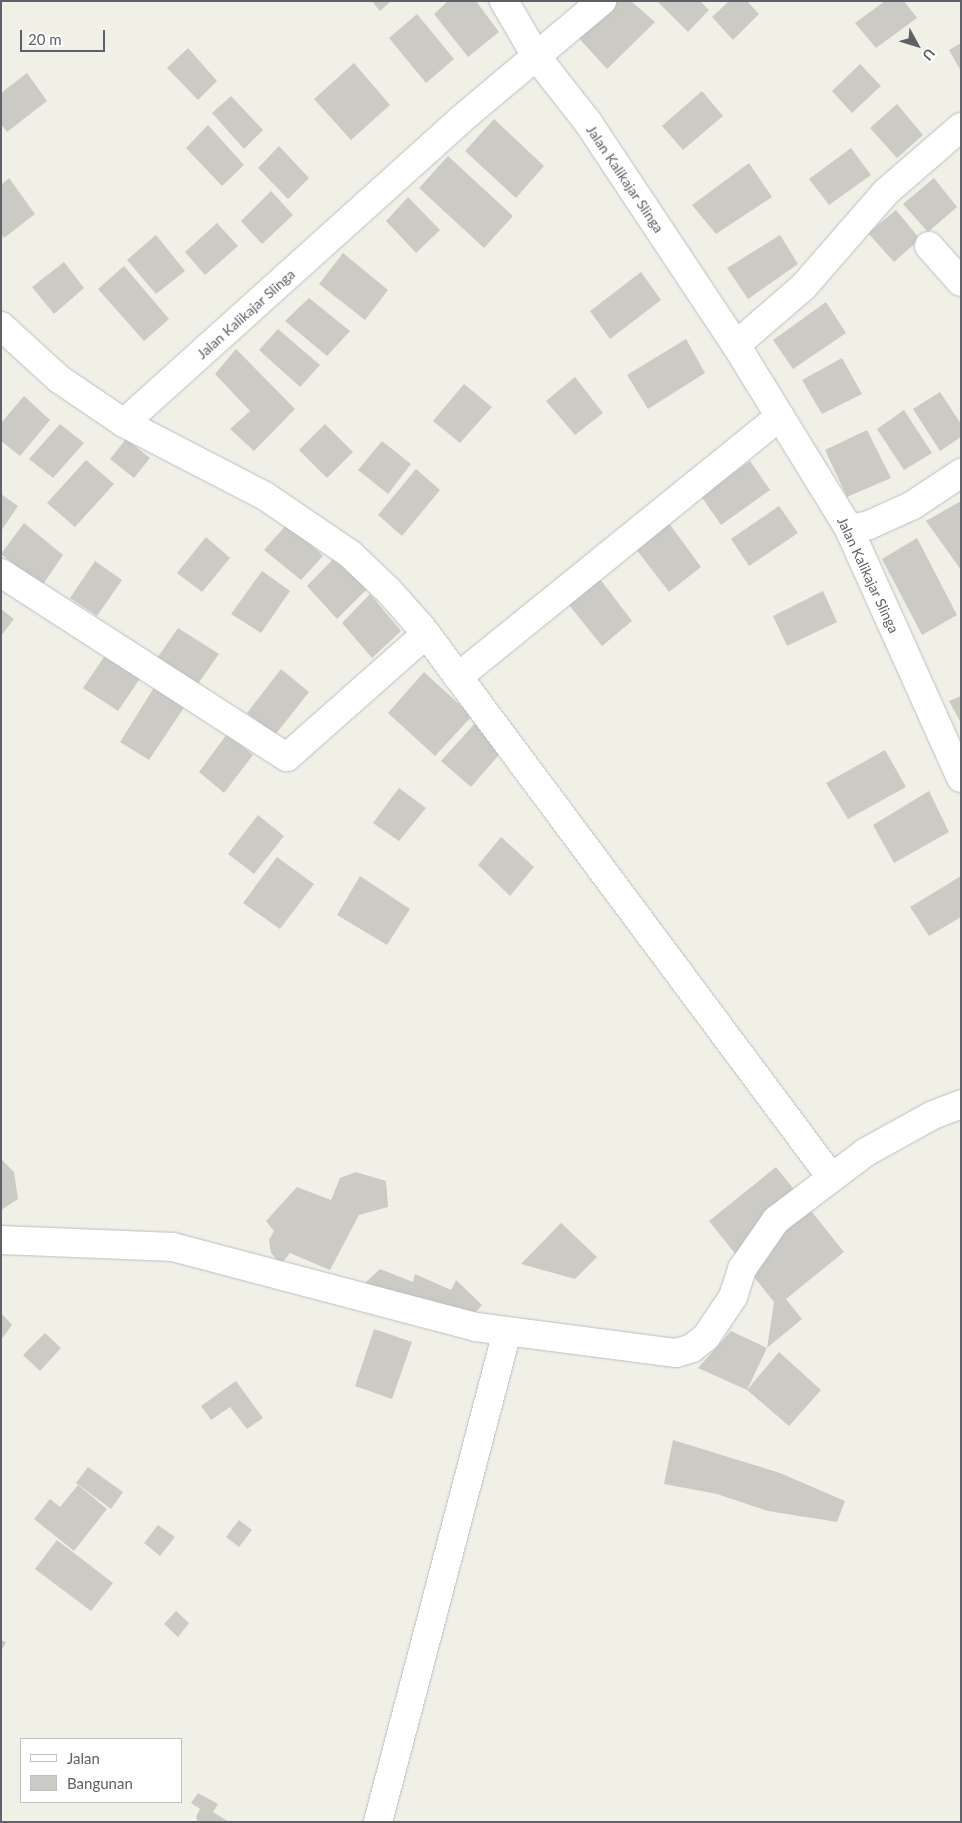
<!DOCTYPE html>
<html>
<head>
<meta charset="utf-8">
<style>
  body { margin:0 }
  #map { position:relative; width:962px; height:1823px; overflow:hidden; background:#f1f0e7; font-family:Lato,sans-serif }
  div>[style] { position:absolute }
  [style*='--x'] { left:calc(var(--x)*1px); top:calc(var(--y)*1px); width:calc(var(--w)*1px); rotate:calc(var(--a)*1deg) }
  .building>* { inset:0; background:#cccac4 }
  .roads { filter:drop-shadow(0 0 1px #bbbdc2) drop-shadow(0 0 1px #bbbdc2) }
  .minor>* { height:28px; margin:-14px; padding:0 14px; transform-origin:14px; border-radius:14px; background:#fff }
  .tertiary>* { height:28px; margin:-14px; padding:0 14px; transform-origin:14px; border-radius:14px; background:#fff }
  span { translate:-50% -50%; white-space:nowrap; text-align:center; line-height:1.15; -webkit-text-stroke:4px #fff; paint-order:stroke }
  .street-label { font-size:14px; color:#5e6167 }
  .frame { position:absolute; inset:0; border:2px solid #5e6167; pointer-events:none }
  .legend { position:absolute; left:20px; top:1738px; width:162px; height:65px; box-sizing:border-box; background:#fff; border:1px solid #bfc0c2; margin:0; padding:6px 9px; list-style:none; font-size:15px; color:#5e6167 }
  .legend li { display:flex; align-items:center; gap:10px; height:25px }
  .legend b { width:25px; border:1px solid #bfc0c2 }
  .north { position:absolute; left:892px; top:20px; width:50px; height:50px; -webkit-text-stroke:4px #fff; paint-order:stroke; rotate:129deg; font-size:14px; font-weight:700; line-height:20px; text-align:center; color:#5e6167 }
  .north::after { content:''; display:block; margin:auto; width:18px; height:22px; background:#5e6167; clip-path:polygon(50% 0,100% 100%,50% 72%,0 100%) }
  .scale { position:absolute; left:20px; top:30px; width:85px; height:22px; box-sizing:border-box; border:2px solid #5e6167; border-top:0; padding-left:6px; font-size:15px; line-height:18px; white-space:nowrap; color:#5e6167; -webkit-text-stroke:4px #fff; paint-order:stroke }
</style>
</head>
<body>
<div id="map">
  <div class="building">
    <div style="clip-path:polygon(372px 1px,391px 1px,380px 11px)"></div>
    <div style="clip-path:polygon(448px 1px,476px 1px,499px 32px,468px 57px,434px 14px)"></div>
    <div style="clip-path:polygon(615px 1px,631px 1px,655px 22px,607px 69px,576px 35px)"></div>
    <div style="clip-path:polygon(657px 1px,700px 1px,709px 10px,688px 32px)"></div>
    <div style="clip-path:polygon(729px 1px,747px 1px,759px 14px,733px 40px,712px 17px)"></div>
    <div style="clip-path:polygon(885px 1px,904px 1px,917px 18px,876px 48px,855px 23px)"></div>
    <div style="clip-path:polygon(417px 14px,454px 59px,426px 83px,389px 38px)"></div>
    <div style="clip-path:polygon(961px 43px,961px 71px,949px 50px)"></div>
    <div style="clip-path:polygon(188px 48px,217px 81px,198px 100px,167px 68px)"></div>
    <div style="clip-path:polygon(354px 63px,390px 105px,351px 140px,314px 99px)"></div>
    <div style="clip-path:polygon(860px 64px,881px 86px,852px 113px,832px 91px)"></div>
    <div style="clip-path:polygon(27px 73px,47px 101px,7px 132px,1px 124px,1px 93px)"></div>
    <div style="clip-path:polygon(702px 91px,723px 116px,683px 150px,662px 126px)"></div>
    <div style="clip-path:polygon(231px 96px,263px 130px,244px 149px,212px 113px)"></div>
    <div style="clip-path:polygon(897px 104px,923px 135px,897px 158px,870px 128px)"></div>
    <div style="clip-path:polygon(494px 119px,544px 166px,516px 198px,465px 151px)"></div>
    <div style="clip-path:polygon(208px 125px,244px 165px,222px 186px,186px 148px)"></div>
    <div style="clip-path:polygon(279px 146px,309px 178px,288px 199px,258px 168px)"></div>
    <div style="clip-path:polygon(851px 148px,871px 175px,829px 205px,809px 179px)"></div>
    <div style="clip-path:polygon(448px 156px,513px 216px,484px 248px,419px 188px)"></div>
    <div style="clip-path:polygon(749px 163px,772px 197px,716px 234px,692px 205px)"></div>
    <div style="clip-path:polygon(9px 178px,35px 214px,4px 238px,1px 234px,1px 185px)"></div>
    <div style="clip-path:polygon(934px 178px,957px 207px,928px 232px,903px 204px)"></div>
    <div style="clip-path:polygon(271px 191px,293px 215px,262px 244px,241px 221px)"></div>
    <div style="clip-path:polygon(408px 197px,440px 230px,416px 253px,386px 221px)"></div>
    <div style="clip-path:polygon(896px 210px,920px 239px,894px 262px,868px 233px)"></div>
    <div style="clip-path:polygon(217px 223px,238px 246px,205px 275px,185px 252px)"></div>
    <div style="clip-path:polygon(156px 235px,185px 271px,156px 294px,127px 260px)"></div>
    <div style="clip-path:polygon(780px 235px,798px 264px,748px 299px,727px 268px)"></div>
    <div style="clip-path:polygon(343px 253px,388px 290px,365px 320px,319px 284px)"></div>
    <div style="clip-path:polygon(64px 262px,84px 288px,54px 314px,32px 287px)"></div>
    <div style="clip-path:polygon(124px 266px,169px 319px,144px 341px,98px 289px)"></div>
    <div style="clip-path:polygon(641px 272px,661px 300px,610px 339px,590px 311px)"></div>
    <div style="clip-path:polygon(309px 298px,350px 331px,327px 356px,285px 321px)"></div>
    <div style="clip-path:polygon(826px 302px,846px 333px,793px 369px,773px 340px)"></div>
    <div style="clip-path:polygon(278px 329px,320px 365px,300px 387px,259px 350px)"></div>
    <div style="clip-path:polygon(686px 339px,705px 373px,648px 409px,627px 375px)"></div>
    <div style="clip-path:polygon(236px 349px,295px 409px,254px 451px,230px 429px,250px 411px,215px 374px)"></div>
    <div style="clip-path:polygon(842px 358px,862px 394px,822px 414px,802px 380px)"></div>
    <div style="clip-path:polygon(575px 377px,603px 413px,575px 435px,546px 401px)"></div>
    <div style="clip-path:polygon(464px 384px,492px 407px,460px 443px,433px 421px)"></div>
    <div style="clip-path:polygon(940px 392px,961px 424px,961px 437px,940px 451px,913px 409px)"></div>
    <div style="clip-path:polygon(24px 396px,50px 420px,20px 456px,1px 441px,1px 423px)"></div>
    <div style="clip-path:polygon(904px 410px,932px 453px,904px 470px,877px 429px)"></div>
    <div style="clip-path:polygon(60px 424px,84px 443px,53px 478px,29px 459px)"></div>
    <div style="clip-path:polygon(325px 424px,353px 452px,327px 478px,299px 450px)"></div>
    <div style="clip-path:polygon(867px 430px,891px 478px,847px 497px,825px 450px)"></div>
    <div style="clip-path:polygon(126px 439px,150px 458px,134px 478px,110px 459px)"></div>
    <div style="clip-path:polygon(382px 441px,411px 464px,388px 494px,358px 470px)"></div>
    <div style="clip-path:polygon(86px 460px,114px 484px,75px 527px,47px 503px)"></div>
    <div style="clip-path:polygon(750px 461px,770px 490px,721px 525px,701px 496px)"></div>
    <div style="clip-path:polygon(416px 469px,440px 490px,402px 536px,378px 515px)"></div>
    <div style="clip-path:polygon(1px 494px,18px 506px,1px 531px)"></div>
    <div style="clip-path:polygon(961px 501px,961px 570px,926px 521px)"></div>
    <div style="clip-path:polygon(779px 506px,798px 533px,749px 566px,731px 539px)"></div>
    <div style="clip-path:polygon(668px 522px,701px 567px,669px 592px,636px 549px)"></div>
    <div style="clip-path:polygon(24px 523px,63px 555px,42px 586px,1px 554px)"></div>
    <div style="clip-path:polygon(288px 523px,323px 556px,301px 580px,264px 550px)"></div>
    <div style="clip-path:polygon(206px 537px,230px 558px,202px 592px,177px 573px)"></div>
    <div style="clip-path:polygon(917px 538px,957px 615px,922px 635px,882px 559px)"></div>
    <div style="clip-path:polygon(336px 556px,367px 589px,337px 619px,307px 586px)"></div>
    <div style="clip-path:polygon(95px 561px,122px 580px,97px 616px,70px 598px)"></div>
    <div style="clip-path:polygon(262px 571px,290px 591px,261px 633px,231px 614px)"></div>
    <div style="clip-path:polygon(600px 579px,632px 621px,602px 646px,569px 605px)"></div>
    <div style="clip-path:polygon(823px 591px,837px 622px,787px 646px,773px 616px)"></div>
    <div style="clip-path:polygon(370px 594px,401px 631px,372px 658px,342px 623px)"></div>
    <div style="clip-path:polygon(1px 609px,14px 619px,1px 636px)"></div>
    <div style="clip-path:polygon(178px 628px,219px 654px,195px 688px,155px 661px)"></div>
    <div style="clip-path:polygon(106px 654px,141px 677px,118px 711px,83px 688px)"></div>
    <div style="clip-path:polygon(281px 669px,309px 692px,275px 735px,247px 713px)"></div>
    <div style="clip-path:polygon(424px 672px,472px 716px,435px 756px,388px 713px)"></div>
    <div style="clip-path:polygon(155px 686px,185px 706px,149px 760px,120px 742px)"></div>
    <div style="clip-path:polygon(961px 696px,961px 723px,949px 701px)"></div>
    <div style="clip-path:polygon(477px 721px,505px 748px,471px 787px,441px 761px)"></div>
    <div style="clip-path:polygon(227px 734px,253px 755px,224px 793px,199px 772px)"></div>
    <div style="clip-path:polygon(885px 750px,906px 787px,848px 819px,826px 783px)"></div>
    <div style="clip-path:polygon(399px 788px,426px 808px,399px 841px,373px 823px)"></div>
    <div style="clip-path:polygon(929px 791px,949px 832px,894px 863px,873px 825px)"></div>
    <div style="clip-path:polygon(258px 815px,284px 836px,254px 874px,228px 854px)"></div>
    <div style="clip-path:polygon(501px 837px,534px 867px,510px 896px,478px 865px)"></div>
    <div style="clip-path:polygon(277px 857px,314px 884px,280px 929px,243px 903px)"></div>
    <div style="clip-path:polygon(360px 876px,410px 909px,387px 945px,337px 915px)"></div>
    <div style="clip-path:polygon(961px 876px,961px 917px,929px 936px,910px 907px)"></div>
    <div style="clip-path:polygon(1px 1159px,14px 1172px,18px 1199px,1px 1210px)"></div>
    <div style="clip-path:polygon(776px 1167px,844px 1252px,786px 1299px,802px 1319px,767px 1348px,774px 1302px,709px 1221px)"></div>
    <div style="clip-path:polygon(356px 1172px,386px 1181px,388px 1207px,359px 1215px,330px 1270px,290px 1253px,281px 1264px,271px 1253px,269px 1240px,274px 1231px,266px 1221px,297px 1187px,331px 1200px,340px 1178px)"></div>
    <div style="clip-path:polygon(561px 1223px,597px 1257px,575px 1279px,521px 1264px)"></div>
    <div style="clip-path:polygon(380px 1269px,413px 1282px,415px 1274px,451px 1290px,456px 1280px,482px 1305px,471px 1318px,364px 1284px)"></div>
    <div style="clip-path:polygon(1px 1313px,12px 1325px,1px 1340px)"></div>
    <div style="clip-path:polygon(374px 1329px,412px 1342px,392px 1399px,355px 1386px)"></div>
    <div style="clip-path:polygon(731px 1331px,767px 1348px,747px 1390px,698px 1368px)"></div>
    <div style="clip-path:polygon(45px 1333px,61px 1348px,40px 1371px,23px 1355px)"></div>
    <div style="clip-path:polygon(779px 1352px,821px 1390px,789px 1426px,747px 1390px)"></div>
    <div style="clip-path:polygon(236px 1381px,263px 1418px,247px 1429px,230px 1407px,211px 1420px,201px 1406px)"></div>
    <div style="clip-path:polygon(673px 1440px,780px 1473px,845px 1501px,837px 1522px,768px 1511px,717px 1494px,664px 1484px)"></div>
    <div style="clip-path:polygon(88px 1467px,123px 1492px,111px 1509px,76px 1483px)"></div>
    <div style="clip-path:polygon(78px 1485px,107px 1509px,74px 1551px,34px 1519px,50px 1499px,60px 1507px)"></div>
    <div style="clip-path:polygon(239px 1520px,252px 1530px,239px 1547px,226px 1537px)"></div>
    <div style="clip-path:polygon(158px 1525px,175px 1537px,160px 1556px,144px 1543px)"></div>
    <div style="clip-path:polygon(57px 1540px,113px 1583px,91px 1611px,35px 1569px)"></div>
    <div style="clip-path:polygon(176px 1611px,189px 1623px,178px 1637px,164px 1624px)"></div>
    <div style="clip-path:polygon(1px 1640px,6px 1642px,1px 1651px)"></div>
    <div style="clip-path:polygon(198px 1793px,218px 1804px,213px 1812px,229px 1822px,198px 1822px,196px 1817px,200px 1809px,191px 1803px)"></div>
  </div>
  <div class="roads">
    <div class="minor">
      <div style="--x:929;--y:246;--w:48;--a:48.4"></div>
      <div style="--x:1;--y:326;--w:79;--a:42.4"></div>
      <div style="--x:59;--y:379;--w:78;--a:34.1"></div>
      <div style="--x:124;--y:423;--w:159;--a:27.4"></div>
      <div style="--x:265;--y:496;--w:103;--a:34.3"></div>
      <div style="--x:350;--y:554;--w:52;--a:43.5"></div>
      <div style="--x:388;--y:590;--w:50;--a:48.3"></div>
      <div style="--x:421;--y:627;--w:686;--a:53.3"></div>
      <div style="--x:736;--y:345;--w:90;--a:-40.9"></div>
      <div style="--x:804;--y:286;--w:125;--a:-48.9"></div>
      <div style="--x:886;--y:192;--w:99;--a:-40.9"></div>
      <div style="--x:124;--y:423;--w:451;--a:-42"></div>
      <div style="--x:459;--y:121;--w:187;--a:-40"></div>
      <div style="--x:849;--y:529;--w:20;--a:-11"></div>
      <div style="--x:869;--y:525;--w:48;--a:-24.4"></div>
      <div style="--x:913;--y:505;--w:58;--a:-33.7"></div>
      <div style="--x:1;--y:573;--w:340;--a:32.8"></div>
      <div style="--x:287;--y:757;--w:186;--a:-41.5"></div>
      <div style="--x:458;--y:677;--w:414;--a:-39"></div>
      <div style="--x:1;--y:1240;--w:172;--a:2.3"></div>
      <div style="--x:173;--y:1247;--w:313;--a:14.8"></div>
      <div style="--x:476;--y:1327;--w:202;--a:7.4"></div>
      <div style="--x:676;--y:1353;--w:17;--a:-17"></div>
      <div style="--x:692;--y:1348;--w:18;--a:-38"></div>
      <div style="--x:706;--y:1337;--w:48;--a:-56"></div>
      <div style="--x:733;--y:1297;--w:29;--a:-72"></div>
      <div style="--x:742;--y:1269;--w:60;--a:-55.2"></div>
      <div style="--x:776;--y:1220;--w:113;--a:-37.1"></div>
      <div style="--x:866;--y:1152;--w:77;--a:-28.9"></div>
      <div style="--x:933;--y:1115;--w:30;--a:-21"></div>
      <div style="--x:378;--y:1822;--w:507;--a:-75.25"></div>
    </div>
    <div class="tertiary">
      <div style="--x:504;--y:1;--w:64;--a:59.8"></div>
      <div style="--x:536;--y:56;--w:83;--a:51.9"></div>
      <div style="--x:587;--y:121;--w:269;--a:56.4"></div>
      <div style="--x:736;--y:345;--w:216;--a:58.4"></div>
      <div style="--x:849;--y:529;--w:273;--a:65.8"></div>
    </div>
  </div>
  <div class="street-label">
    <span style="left:625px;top:179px;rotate:56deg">Jalan Kalikajar Slinga</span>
    <span style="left:246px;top:314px;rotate:-42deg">Jalan Kalikajar Slinga</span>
    <span style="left:868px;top:575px;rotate:65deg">Jalan Kalikajar Slinga</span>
  </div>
  <div class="frame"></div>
  <ul class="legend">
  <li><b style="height:6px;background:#fff"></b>Jalan</li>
  <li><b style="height:14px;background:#cccac4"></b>Bangunan</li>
  </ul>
  <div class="north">U</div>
  <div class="scale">20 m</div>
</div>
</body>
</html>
